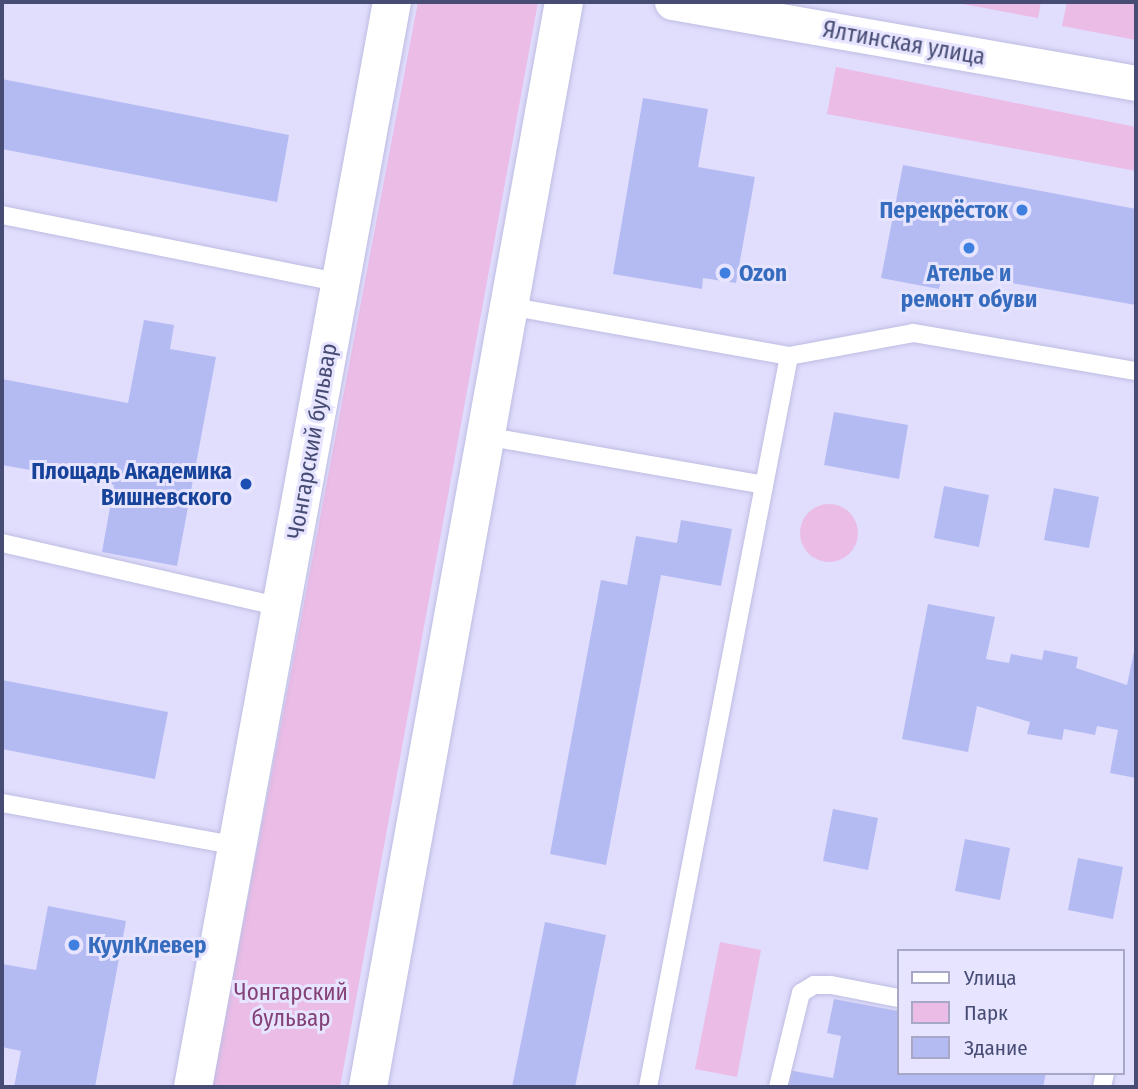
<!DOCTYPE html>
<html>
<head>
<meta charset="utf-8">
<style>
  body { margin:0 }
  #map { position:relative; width:1138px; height:1089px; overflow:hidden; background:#e1ddfd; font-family:"Fira Sans Condensed",sans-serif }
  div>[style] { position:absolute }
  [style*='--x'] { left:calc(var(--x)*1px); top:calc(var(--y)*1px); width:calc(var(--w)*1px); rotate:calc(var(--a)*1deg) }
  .green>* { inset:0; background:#eabce6 }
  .round { border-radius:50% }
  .building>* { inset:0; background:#b4bbf3 }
  .roads { filter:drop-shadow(0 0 2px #bdbde2) drop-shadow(0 0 2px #bdbde2) }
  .service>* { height:18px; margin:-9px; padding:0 9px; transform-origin:9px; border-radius:9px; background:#fff }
  .minor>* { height:35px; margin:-17.5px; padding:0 17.5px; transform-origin:17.5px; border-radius:17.5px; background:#fff }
  .secondary>* { height:38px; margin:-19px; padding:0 19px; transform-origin:19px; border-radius:19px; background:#fff }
  .dots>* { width:19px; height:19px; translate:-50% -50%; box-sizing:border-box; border:4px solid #e7e4ff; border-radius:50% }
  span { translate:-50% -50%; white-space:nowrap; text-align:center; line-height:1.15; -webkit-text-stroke:6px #e7e4ff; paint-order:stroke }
  .street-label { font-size:23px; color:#464c73 }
  .shop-label { font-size:23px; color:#366cbe; font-weight:700 }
  .right { translate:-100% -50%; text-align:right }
  .left { translate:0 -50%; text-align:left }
  .transit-label { font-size:23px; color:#164399; font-weight:700 }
  .park-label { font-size:23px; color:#854278 }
  .frame { position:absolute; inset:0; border:4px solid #464c73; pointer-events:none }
  .legend { position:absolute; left:897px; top:949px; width:228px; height:126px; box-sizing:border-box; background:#e7e4ff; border:2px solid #a7a7c7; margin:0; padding:9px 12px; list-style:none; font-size:21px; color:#464c73 }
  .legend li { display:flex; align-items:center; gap:14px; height:35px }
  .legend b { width:35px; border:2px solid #a7a7c7 }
</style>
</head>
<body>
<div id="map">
  <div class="green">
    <div style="clip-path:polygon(418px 2px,538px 2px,340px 1087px,212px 1087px)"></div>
    <div style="clip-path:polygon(952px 2px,1041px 2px,1038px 18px)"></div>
    <div style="clip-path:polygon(1067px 2px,1136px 3px,1136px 40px,1062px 26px)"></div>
    <div style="clip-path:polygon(836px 67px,1136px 127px,1136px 171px,827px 114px)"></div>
    <div class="round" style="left:800px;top:504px;width:58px;height:58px"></div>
    <div style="clip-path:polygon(720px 942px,761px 950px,737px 1077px,695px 1069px)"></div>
  </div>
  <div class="building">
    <div style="clip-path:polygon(2px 79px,289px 135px,277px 202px,2px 149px)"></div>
    <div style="clip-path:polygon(643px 98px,708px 109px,698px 167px,755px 177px,736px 283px,703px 278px,702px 289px,613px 274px)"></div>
    <div style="clip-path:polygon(903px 165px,1136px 209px,1136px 305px,943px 271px,939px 289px,881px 278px)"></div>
    <div style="clip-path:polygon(144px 320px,174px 325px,170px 349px,216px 357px,177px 566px,102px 552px,114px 485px,2px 465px,2px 379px,128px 403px)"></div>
    <div style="clip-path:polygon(834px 412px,908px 425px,899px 479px,824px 465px)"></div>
    <div style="clip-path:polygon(944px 486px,989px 495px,979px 547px,934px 538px)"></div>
    <div style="clip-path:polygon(1054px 488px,1099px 497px,1089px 548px,1044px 540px)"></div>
    <div style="clip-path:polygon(681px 520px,732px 529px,721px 586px,661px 575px,606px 865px,550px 854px,601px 580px,627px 585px,636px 536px,677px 543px)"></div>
    <div style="clip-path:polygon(928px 604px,995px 617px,986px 659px,1009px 663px,1011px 654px,1042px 660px,1044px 650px,1078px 657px,1076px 668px,1127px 685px,1136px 642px,1136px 778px,1110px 773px,1118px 730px,1097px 726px,1095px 735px,1064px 729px,1062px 740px,1027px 734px,1030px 722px,977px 706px,968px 752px,902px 739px)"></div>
    <div style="clip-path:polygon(2px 680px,168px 712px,155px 779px,2px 749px)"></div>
    <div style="clip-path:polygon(833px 809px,878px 818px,868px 870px,823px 861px)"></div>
    <div style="clip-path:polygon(965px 839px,1010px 848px,1000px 900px,955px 891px)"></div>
    <div style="clip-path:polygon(1078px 858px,1123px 867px,1113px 919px,1068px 910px)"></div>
    <div style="clip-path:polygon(48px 906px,126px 921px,95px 1087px,14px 1087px,21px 1051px,2px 1047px,2px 964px,36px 970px)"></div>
    <div style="clip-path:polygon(545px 922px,606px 935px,575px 1087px,512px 1087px)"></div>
    <div style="clip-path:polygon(834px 999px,898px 1011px,898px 1073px,1046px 1073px,1043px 1087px,785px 1087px,788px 1070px,833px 1078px,841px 1036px,827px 1033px)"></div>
  </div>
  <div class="roads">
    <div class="service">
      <div style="--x:2;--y:215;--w:346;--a:11.3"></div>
      <div style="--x:508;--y:306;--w:285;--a:10.1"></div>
      <div style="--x:789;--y:356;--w:126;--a:-10.5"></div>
      <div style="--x:913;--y:333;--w:226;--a:9.7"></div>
      <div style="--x:484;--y:436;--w:284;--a:9.9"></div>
      <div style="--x:2;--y:543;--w:286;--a:12.9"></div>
      <div style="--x:2;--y:803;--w:240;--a:10.3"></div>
      <div style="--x:648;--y:1087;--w:744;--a:-79.08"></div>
      <div style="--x:778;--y:1087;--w:97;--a:-76.3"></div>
      <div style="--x:801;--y:993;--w:15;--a:-32"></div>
      <div style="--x:814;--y:985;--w:17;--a:0"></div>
      <div style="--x:831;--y:985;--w:68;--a:11"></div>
      <div style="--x:1102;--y:1087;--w:14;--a:-78"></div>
    </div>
    <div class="minor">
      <div style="--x:672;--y:2;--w:471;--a:9.9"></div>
    </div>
    <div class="secondary">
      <div style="--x:193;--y:1087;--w:1103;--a:-79.61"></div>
      <div style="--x:368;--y:1087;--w:1103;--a:-79.76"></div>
    </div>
  </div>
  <div class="dots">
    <div style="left:1022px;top:210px;background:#3f7fe0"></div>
    <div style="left:969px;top:248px;background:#3f7fe0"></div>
    <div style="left:725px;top:273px;background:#3f7fe0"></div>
    <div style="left:246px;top:484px;background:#1a4fb4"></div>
    <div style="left:74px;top:945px;background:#3f7fe0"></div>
  </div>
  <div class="street-label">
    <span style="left:904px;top:43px;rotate:10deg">Ялтинская улица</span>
    <span style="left:312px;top:441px;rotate:-80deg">Чонгарский бульвар</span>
  </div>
  <div class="shop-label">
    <span class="right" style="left:1008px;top:210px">Перекрёсток</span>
    <span class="left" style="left:739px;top:273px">Ozon</span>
    <span style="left:969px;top:286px">Ателье и<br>ремонт обуви</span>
    <span class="left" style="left:88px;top:945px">КуулКлевер</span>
  </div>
  <div class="transit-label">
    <span class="right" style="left:232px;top:484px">Площадь Академика<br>Вишневского</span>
  </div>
  <div class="park-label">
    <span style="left:291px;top:1005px">Чонгарский<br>бульвар</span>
  </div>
  <div class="frame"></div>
  <ul class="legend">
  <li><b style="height:9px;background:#fff"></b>Улица</li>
  <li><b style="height:19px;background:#eabce6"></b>Парк</li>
  <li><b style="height:19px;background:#b4bbf3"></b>Здание</li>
  </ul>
</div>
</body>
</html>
